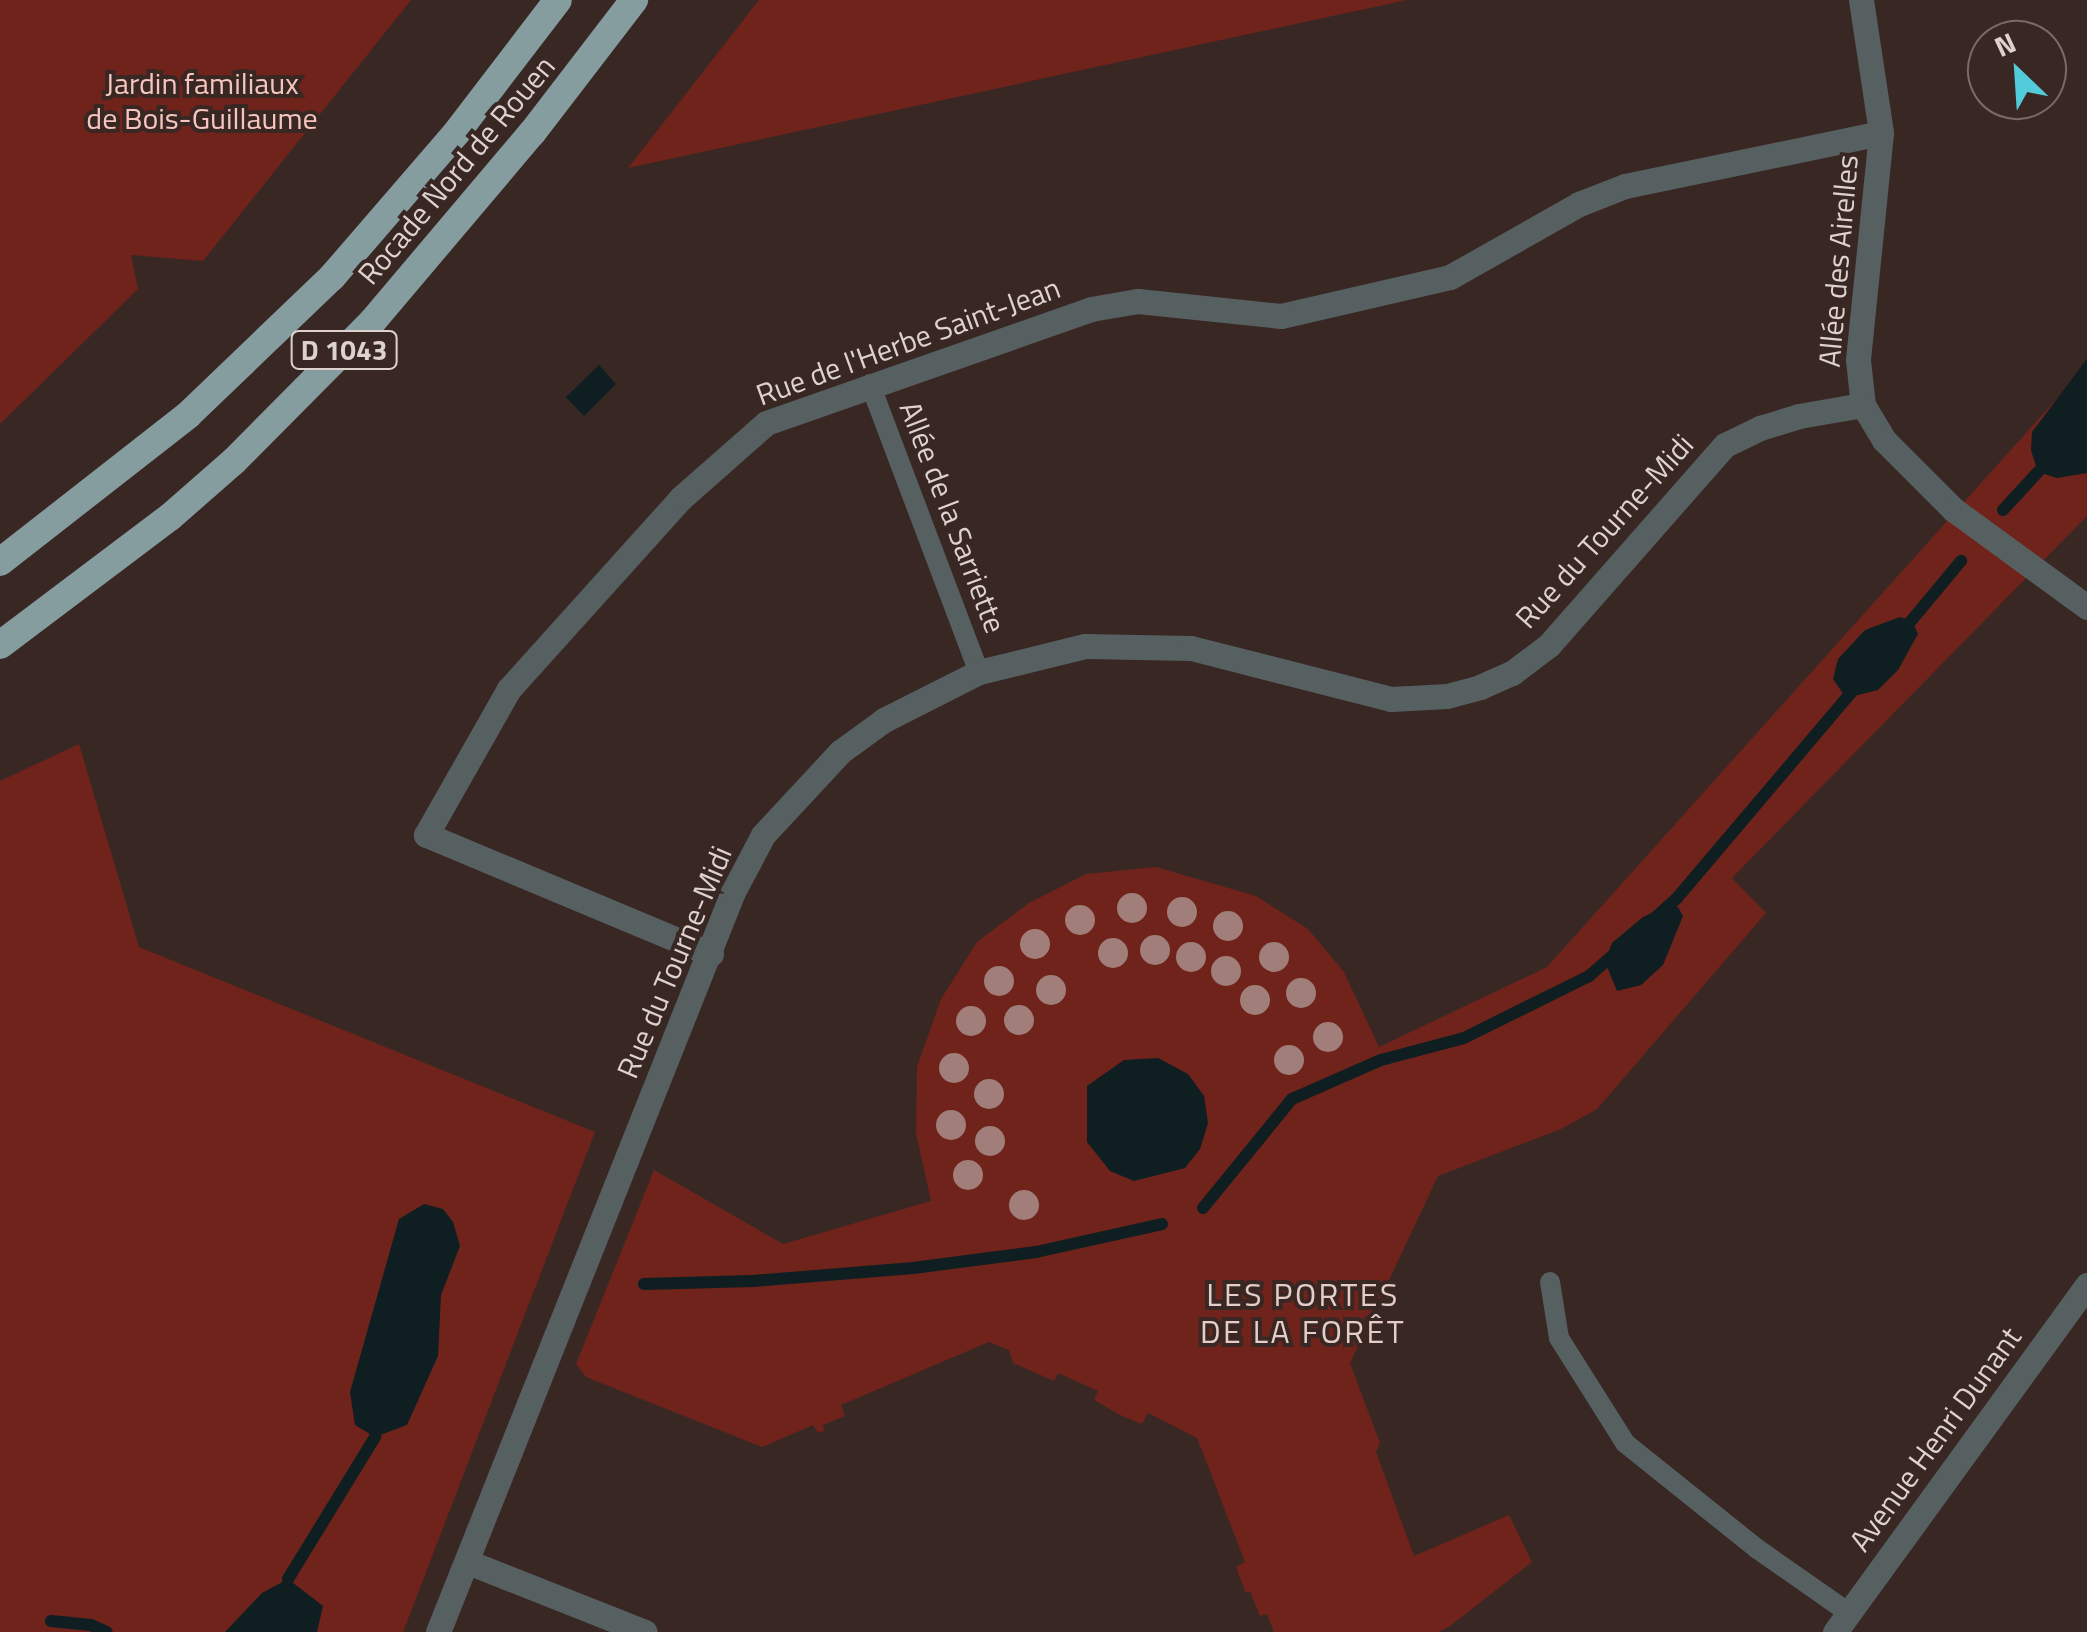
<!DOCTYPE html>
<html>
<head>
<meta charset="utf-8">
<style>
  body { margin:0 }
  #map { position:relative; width:2087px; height:1632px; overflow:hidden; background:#392724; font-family:"Titillium Web",sans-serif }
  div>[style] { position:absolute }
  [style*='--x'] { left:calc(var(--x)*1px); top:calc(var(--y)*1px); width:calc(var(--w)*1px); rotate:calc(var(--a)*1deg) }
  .green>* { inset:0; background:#6f231b }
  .water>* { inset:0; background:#0e1e21 }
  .stream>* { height:12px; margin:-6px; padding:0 6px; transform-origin:6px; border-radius:6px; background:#0e1e21 }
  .service>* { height:20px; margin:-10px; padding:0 10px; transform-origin:10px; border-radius:10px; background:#566061 }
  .pedestrian>* { height:25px; margin:-12.5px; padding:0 12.5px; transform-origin:12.5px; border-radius:12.5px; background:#566061 }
  .minor>* { height:25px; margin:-12.5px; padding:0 12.5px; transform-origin:12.5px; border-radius:12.5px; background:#566061 }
  .trunk>* { height:28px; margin:-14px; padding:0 14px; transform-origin:14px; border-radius:14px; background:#869da0 }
  .trees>* { width:30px; height:30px; margin:-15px; border-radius:50%; background:#a17e79 }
  span { translate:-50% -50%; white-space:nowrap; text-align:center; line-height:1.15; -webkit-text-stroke:8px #392724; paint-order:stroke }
  .shield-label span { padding:2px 8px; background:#392724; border:2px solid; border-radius:8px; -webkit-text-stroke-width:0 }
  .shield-label { font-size:28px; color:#ded2cf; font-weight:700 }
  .park-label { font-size:30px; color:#f6c6be }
  .street-label { font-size:30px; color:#ded2cf }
  .neighbourhood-label { font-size:32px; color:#e6cdc9; letter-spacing:2.5px }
  .north { position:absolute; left:1967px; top:20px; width:100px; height:100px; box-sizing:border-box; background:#392724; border:2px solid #7b6b68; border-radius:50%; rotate:335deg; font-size:28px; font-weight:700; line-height:40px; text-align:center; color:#ded2cf }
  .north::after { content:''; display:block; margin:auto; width:35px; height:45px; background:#52cbda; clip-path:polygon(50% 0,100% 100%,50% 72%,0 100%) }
</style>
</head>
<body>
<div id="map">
  <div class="green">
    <div style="clip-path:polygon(0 0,411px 0,203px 261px,131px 255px,138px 289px,0 424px)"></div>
    <div style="clip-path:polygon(759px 0,1407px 0,628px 168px)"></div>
    <div style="clip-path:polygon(2087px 365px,2087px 516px,1732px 878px,1766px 913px,1597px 1109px,1561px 1129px,1438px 1176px,1350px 1363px,1380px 1443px,1376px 1452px,1414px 1556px,1509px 1515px,1532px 1562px,1450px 1626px,1439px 1632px,1274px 1632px,1267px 1614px,1260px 1616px,1250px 1591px,1246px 1593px,1236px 1567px,1245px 1562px,1197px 1438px,1148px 1413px,1142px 1424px,1120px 1415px,1094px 1400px,1098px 1391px,1058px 1373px,1054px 1381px,1013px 1363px,1009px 1350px,989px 1342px,841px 1405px,845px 1416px,823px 1425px,824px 1431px,818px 1433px,813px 1425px,762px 1447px,586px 1377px,576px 1364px,654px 1170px,783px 1244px,931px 1201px,916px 1133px,917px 1067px,941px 999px,977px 942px,1029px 903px,1086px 874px,1156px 867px,1256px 896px,1308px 929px,1344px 972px,1379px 1047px,1547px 967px)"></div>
    <div style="clip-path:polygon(79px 744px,139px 947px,595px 1132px,403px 1632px,0 1632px,0 781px)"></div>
  </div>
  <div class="water">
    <div style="clip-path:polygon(2087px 359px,2087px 473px,2057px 478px,2038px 472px,2031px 450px,2032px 432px)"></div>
    <div style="clip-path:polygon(599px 365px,616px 384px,584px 416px,566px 397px)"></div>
    <div style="clip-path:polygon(1900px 617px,1912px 621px,1918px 634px,1898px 670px,1878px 690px,1846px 698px,1833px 679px,1838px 659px,1865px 630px)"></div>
    <div style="clip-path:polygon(1669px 905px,1678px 907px,1683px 916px,1663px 965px,1641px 985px,1617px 991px,1605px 962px,1612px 943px,1643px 917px)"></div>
    <div style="clip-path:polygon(1158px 1058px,1188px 1074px,1204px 1096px,1208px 1123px,1200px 1149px,1185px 1168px,1134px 1181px,1110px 1171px,1087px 1142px,1087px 1086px,1124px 1060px)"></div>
    <div style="clip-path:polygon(424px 1204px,443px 1209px,453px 1222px,460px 1246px,441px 1295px,438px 1356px,407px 1425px,375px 1437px,355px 1425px,350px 1392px,399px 1219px)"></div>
    <div style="clip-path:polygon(288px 1579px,323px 1606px,317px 1632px,225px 1632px,262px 1593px)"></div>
  </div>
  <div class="stream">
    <div style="--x:2003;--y:510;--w:52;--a:-47.4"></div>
    <div style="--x:1901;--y:633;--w:94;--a:-50.2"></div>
    <div style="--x:1656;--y:917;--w:28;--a:-42"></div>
    <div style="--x:1677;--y:898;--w:277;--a:-49.7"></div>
    <div style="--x:1203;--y:1208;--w:141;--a:-50.8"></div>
    <div style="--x:1292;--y:1099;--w:97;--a:-23.7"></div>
    <div style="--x:1381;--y:1060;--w:86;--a:-14.8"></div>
    <div style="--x:1464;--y:1038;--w:140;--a:-26.4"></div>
    <div style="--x:1589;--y:976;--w:35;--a:-41"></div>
    <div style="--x:644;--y:1284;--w:109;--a:-1.6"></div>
    <div style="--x:753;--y:1281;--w:161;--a:-4.6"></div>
    <div style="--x:913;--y:1268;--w:124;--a:-7.4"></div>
    <div style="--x:1036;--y:1252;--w:129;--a:-12.5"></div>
    <div style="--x:288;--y:1579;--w:167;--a:-58.5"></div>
    <div style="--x:51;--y:1621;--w:40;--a:5.7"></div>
    <div style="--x:91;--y:1625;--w:17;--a:24"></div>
  </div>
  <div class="service">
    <div style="--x:870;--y:384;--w:308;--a:69.3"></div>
    <div style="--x:1550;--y:1282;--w:57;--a:80.9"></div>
    <div style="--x:1559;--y:1338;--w:124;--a:57.8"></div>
    <div style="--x:1625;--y:1443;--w:168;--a:38.7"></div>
    <div style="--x:1756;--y:1548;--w:113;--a:35"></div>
  </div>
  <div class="pedestrian">
    <div style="--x:1281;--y:316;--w:173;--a:-13"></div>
  </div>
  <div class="minor">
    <div style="--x:1861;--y:0;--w:134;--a:81.4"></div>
    <div style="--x:1881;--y:133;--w:228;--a:95.8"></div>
    <div style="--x:1858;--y:360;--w:45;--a:83.7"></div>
    <div style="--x:1863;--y:405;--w:41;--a:59"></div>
    <div style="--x:1884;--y:440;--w:99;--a:45"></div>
    <div style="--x:1954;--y:510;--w:165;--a:36.1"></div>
    <div style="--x:1450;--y:277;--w:148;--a:-29.5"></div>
    <div style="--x:1579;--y:204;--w:49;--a:-21.4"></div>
    <div style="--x:1625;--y:186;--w:261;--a:-11.7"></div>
    <div style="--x:711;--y:954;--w:309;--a:-157.3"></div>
    <div style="--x:426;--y:835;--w:168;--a:-60.4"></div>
    <div style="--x:509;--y:689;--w:257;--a:-48"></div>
    <div style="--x:681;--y:498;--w:113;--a:-41.4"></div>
    <div style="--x:766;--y:423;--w:344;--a:-19.3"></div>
    <div style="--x:1091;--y:309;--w:48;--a:-9.7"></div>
    <div style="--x:1138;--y:301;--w:144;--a:6"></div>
    <div style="--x:468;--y:1562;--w:190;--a:21.6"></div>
    <div style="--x:438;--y:1632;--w:797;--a:-68.27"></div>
    <div style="--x:733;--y:892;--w:64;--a:-62.2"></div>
    <div style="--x:763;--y:835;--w:113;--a:-47.1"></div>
    <div style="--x:840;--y:752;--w:54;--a:-36"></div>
    <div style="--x:884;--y:720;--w:106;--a:-26.8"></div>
    <div style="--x:979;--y:672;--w:109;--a:-13.8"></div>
    <div style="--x:1085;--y:646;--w:106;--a:1.1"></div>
    <div style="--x:1191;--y:648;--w:206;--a:14.3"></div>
    <div style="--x:1391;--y:699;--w:56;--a:-3.1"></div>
    <div style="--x:1447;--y:696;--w:34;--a:-15"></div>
    <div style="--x:1480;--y:687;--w:35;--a:-24"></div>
    <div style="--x:1512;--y:673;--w:46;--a:-37.1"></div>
    <div style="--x:1549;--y:645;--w:266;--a:-48.7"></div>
    <div style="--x:1725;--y:445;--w:39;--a:-26"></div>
    <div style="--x:1760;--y:428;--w:41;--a:-17.1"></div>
    <div style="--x:1799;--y:416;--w:65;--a:-9.8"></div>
    <div style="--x:1835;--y:1632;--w:429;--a:-54"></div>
  </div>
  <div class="trunk">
    <div style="--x:0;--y:562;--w:239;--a:-38"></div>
    <div style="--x:188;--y:415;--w:199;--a:-43.8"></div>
    <div style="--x:332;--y:277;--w:191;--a:-49.2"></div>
    <div style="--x:457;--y:132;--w:166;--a:-52.6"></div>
    <div style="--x:0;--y:645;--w:213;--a:-37"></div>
    <div style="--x:170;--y:517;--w:85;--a:-41.2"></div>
    <div style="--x:234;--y:461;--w:196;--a:-45.2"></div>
    <div style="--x:372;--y:322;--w:248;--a:-49.8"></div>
    <div style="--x:532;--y:133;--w:168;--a:-52.5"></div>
  </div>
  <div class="trees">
    <div style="left:1132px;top:908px"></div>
    <div style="left:1182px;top:912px"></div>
    <div style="left:1080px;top:920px"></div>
    <div style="left:1228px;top:926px"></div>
    <div style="left:1035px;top:944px"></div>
    <div style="left:1155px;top:950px"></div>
    <div style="left:1113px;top:953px"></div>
    <div style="left:1191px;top:957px"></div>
    <div style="left:1274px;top:957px"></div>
    <div style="left:1226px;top:971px"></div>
    <div style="left:999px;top:981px"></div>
    <div style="left:1051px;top:990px"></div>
    <div style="left:1301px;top:993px"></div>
    <div style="left:1255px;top:1000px"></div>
    <div style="left:1019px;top:1020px"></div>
    <div style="left:971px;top:1021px"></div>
    <div style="left:1328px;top:1037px"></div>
    <div style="left:1289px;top:1060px"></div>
    <div style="left:954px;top:1068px"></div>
    <div style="left:989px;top:1094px"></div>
    <div style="left:951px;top:1125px"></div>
    <div style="left:990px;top:1141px"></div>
    <div style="left:968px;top:1175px"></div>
    <div style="left:1024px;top:1205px"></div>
  </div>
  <div class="shield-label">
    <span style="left:344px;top:350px">D 1043</span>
  </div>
  <div class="park-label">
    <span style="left:202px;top:100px">Jardin familiaux<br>de Bois-Guillaume</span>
  </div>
  <div class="street-label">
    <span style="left:456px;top:170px;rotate:-50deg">Rocade Nord de Rouen</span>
    <span style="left:1838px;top:261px;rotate:-85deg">Allée des Airelles</span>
    <span style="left:908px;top:341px;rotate:-20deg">Rue de l'Herbe Saint-Jean</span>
    <span style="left:953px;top:517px;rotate:69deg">Allée de la Sarriette</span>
    <span style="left:1604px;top:531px;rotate:-48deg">Rue du Tourne-Midi</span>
    <span style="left:674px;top:962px;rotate:-67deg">Rue du Tourne-Midi</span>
    <span style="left:1935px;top:1439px;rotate:-54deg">Avenue Henri Dunant</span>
  </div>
  <div class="neighbourhood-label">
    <span style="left:1303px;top:1313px">LES PORTES<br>DE LA FORÊT</span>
  </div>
  <div class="north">N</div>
</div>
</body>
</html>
